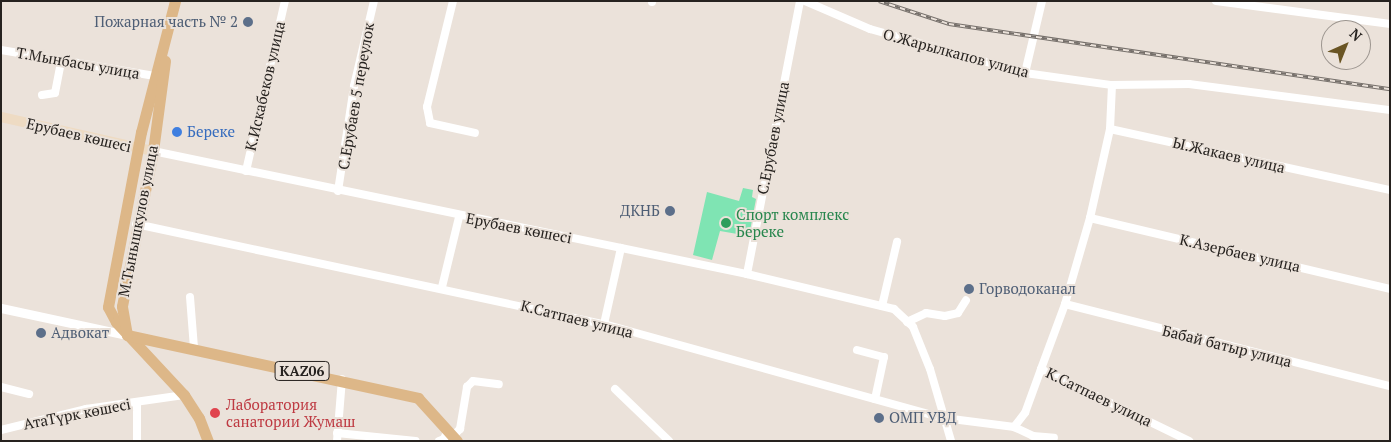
<!DOCTYPE html>
<html>
<head>
<meta charset="utf-8">
<style>
  body { margin:0 }
  #map { position:relative; width:1391px; height:442px; overflow:hidden; background:#ebe2da; font-family:"PT Serif",serif }
  div>[style] { position:absolute }
  [style*='--x'] { left:calc(var(--x)*1px); top:calc(var(--y)*1px); width:calc(var(--w)*1px); rotate:calc(var(--a)*1deg) }
  .green>* { inset:0; background:#7fe4b3 }
  .minor>* { height:8px; margin:-4px; padding:0 4px; transform-origin:4px; border-radius:4px; background:#fff }
  .tertiary>* { height:9px; margin:-4.5px; padding:0 4.5px; transform-origin:4.5px; border-radius:4.5px; background:#fff }
  .secondary>* { height:10px; margin:-5px; padding:0 5px; transform-origin:5px; border-radius:5px; background:#eedbc3 }
  .primary>* { height:11px; margin:-5.5px; padding:0 5.5px; transform-origin:5.5px; border-radius:5.5px; background:#ddb788 }
  .rail>* { height:4px; margin-top:-2px; transform-origin:0; background:repeating-linear-gradient(90deg,#ebe2da 0 5.5px,#76706b 0 11px); box-sizing:border-box; border-block:1px solid #76706b }
  .dots>* { width:14px; height:14px; translate:-50% -50%; box-sizing:border-box; border:2px solid #ebe2da; border-radius:50% }
  span { translate:-50% -50%; white-space:nowrap; text-align:center; line-height:1.15; -webkit-text-stroke:4px #ebe2da; paint-order:stroke }
  .shield-label span { padding:1px 4px; background:#ebe2da; border:1px solid; border-radius:4px; -webkit-text-stroke-width:0 }
  .shield-label { font-size:14px; color:#26221f; font-weight:700 }
  .service-label { font-size:15px; color:#4e5e75 }
  .right { translate:-100% -50%; text-align:right }
  .left { translate:0 -50%; text-align:left }
  .street-label { font-size:15px; color:#26221f }
  .shop-label { font-size:15px; color:#366cbe }
  .leisure-label { font-size:15px; color:#27864d }
  .health-label { font-size:15px; color:#be3a42 }
  .frame { position:absolute; inset:0; border:2px solid #26221f; pointer-events:none }
  .north { position:absolute; left:1321px; top:20px; width:50px; height:50px; box-sizing:border-box; background:#ebe2da; border:1px solid #9c958f; border-radius:50%; rotate:44deg; font-size:14px; font-weight:700; line-height:20px; text-align:center; color:#26221f }
  .north::after { content:''; display:block; margin:auto; width:18px; height:22px; background:#6a5524; clip-path:polygon(50% 0,100% 100%,50% 72%,0 100%) }
</style>
</head>
<body>
<div id="map">
  <div class="green">
    <div style="clip-path:polygon(743px 188px,753px 190px,752px 197px,756px 199px,749px 236px,720px 231px,712px 260px,693px 255px,707px 192px,739px 201px)"></div>
  </div>
  <div class="minor">
    <div style="--x:453;--y:1;--w:109;--a:103.8"></div>
    <div style="--x:427;--y:107;--w:16;--a:79"></div>
    <div style="--x:430;--y:123;--w:46;--a:12.5"></div>
    <div style="--x:805;--y:1;--w:71;--a:23.3"></div>
    <div style="--x:870;--y:29;--w:161;--a:15.8"></div>
    <div style="--x:1025;--y:73;--w:88;--a:7.9"></div>
    <div style="--x:1112;--y:85;--w:77;--a:-0.7"></div>
    <div style="--x:1189;--y:84;--w:203;--a:7.4"></div>
    <div style="--x:1216;--y:1;--w:176;--a:7.5"></div>
    <div style="--x:652;--y:2;--w:1;--a:-90"></div>
    <div style="--x:1;--y:50;--w:156;--a:9.6"></div>
    <div style="--x:1025;--y:73;--w:74;--a:-76.7"></div>
    <div style="--x:1112;--y:85;--w:44;--a:92.6"></div>
    <div style="--x:1110;--y:129;--w:287;--a:12.3"></div>
    <div style="--x:42;--y:95;--w:13;--a:-9"></div>
    <div style="--x:55;--y:93;--w:33;--a:-79"></div>
    <div style="--x:153;--y:151;--w:607;--a:11.7"></div>
    <div style="--x:747;--y:274;--w:151;--a:13.4"></div>
    <div style="--x:894;--y:309;--w:26;--a:43"></div>
    <div style="--x:913;--y:327;--w:45;--a:68"></div>
    <div style="--x:930;--y:369;--w:75;--a:73.7"></div>
    <div style="--x:246;--y:171;--w:174;--a:-77.1"></div>
    <div style="--x:338;--y:191;--w:106;--a:-81.3"></div>
    <div style="--x:354;--y:86;--w:87;--a:-76.8"></div>
    <div style="--x:1090;--y:218;--w:308;--a:13.3"></div>
    <div style="--x:136;--y:224;--w:479;--a:12.1"></div>
    <div style="--x:604;--y:324;--w:353;--a:15.5"></div>
    <div style="--x:944;--y:418;--w:71;--a:7.3"></div>
    <div style="--x:1014;--y:427;--w:18;--a:-52"></div>
    <div style="--x:1025;--y:413;--w:47;--a:-70"></div>
    <div style="--x:1041;--y:369;--w:165;--a:25.9"></div>
    <div style="--x:747;--y:274;--w:278;--a:-79"></div>
    <div style="--x:442;--y:287;--w:72;--a:-76.3"></div>
    <div style="--x:190;--y:297;--w:51;--a:85.5"></div>
    <div style="--x:1065;--y:304;--w:335;--a:14.2"></div>
    <div style="--x:882;--y:306;--w:66;--a:-76.8"></div>
    <div style="--x:907;--y:322;--w:21;--a:-25"></div>
    <div style="--x:926;--y:313;--w:19;--a:9"></div>
    <div style="--x:945;--y:316;--w:13;--a:-13"></div>
    <div style="--x:958;--y:313;--w:15;--a:-58"></div>
    <div style="--x:604;--y:324;--w:78;--a:-77.4"></div>
    <div style="--x:857;--y:350;--w:28;--a:15"></div>
    <div style="--x:884;--y:357;--w:43;--a:102.1"></div>
    <div style="--x:1041;--y:369;--w:69;--a:-69.7"></div>
    <div style="--x:1065;--y:304;--w:90;--a:-73.8"></div>
    <div style="--x:1090;--y:218;--w:91;--a:-77.3"></div>
    <div style="--x:1;--y:387;--w:29;--a:14"></div>
    <div style="--x:615;--y:389;--w:75;--a:43.9"></div>
    <div style="--x:137;--y:402;--w:39;--a:90"></div>
    <div style="--x:1014;--y:427;--w:21;--a:25"></div>
    <div style="--x:1033;--y:436;--w:21;--a:5"></div>
    <div style="--x:1;--y:430;--w:88;--a:-13.9"></div>
    <div style="--x:86;--y:409;--w:99;--a:-8.1"></div>
    <div style="--x:337;--y:433;--w:79;--a:5.8"></div>
    <div style="--x:453;--y:436;--w:10;--a:-45"></div>
    <div style="--x:460;--y:429;--w:43;--a:-80.5"></div>
    <div style="--x:467;--y:387;--w:8;--a:-45"></div>
    <div style="--x:473;--y:381;--w:26;--a:7"></div>
    <div style="--x:337;--y:441;--w:62;--a:-85.4"></div>
    <div style="--x:439;--y:441;--w:5;--a:-22"></div>
    <div style="--x:444;--y:439;--w:10;--a:-66"></div>
  </div>
  <div class="tertiary">
    <div style="--x:1;--y:308;--w:129;--a:12.1"></div>
  </div>
  <div class="secondary">
    <div style="--x:1;--y:117;--w:156;--a:12.6"></div>
  </div>
  <div class="primary">
    <div style="--x:175;--y:1;--w:135;--a:104.5"></div>
    <div style="--x:141;--y:132;--w:178;--a:100.7"></div>
    <div style="--x:108;--y:307;--w:17;--a:62"></div>
    <div style="--x:116;--y:322;--w:100;--a:47"></div>
    <div style="--x:184;--y:395;--w:27;--a:57"></div>
    <div style="--x:199;--y:418;--w:25;--a:69"></div>
    <div style="--x:127;--y:335;--w:298;--a:12.2"></div>
    <div style="--x:418;--y:398;--w:58;--a:47.8"></div>
    <div style="--x:127;--y:335;--w:29;--a:-100"></div>
    <div style="--x:122;--y:306;--w:158;--a:-78.7"></div>
    <div style="--x:153;--y:151;--w:91;--a:-82.4"></div>
  </div>
  <div class="rail">
    <div style="--x:879;--y:1;--w:74;--a:18.2"></div>
    <div style="--x:949;--y:24;--w:446;--a:8.4"></div>
  </div>
  <div class="dots">
    <div style="left:248px;top:22px;background:#5c6f8a"></div>
    <div style="left:177px;top:132px;background:#3f7fe0"></div>
    <div style="left:670px;top:211px;background:#5c6f8a"></div>
    <div style="left:726px;top:223px;background:#2e9e5b"></div>
    <div style="left:969px;top:289px;background:#5c6f8a"></div>
    <div style="left:41px;top:333px;background:#5c6f8a"></div>
    <div style="left:215px;top:413px;background:#e0444e"></div>
    <div style="left:879px;top:418px;background:#5c6f8a"></div>
  </div>
  <div class="shield-label">
    <span style="left:302px;top:371px">KАZ06</span>
  </div>
  <div class="service-label">
    <span class="right" style="left:238px;top:22px">Пожарная часть № 2</span>
    <span class="right" style="left:660px;top:211px">ДКНБ</span>
    <span class="left" style="left:979px;top:289px">Горводоканал</span>
    <span class="left" style="left:51px;top:333px">Адвокат</span>
    <span class="left" style="left:889px;top:418px">ОМП УВД</span>
  </div>
  <div class="street-label">
    <span style="left:956px;top:53px;rotate:15deg">О.Жарылкапов улица</span>
    <span style="left:78px;top:63px;rotate:10deg">Т.Мынбасы улица</span>
    <span style="left:265px;top:86px;rotate:-77deg">К.Искабеков улица</span>
    <span style="left:356px;top:96px;rotate:-80deg">С.Ерубаев 5 переулок</span>
    <span style="left:79px;top:135px;rotate:13deg">Ерубаев көшесі</span>
    <span style="left:773px;top:138px;rotate:-79deg">С.Ерубаев улица</span>
    <span style="left:1229px;top:155px;rotate:13deg">Ы.Жакаев улица</span>
    <span style="left:138px;top:221px;rotate:-79deg">М.Тынышкулов улица</span>
    <span style="left:519px;top:228px;rotate:11deg">Ерубаев көшесі</span>
    <span style="left:1240px;top:253px;rotate:13deg">К.Азербаев улица</span>
    <span style="left:577px;top:319px;rotate:14deg">К.Сатпаев улица</span>
    <span style="left:1227px;top:346px;rotate:14deg">Бабай батыр улица</span>
    <span style="left:1099px;top:397px;rotate:26deg">К.Сатпаев улица</span>
    <span style="left:77px;top:414px;rotate:-11deg">АтаТүрк көшесі</span>
  </div>
  <div class="shop-label">
    <span class="left" style="left:187px;top:132px">Береке</span>
  </div>
  <div class="leisure-label">
    <span class="left" style="left:736px;top:223px">Спорт комплекс<br>Береке</span>
  </div>
  <div class="health-label">
    <span class="left" style="left:226px;top:413px">Лаборатория<br>санатории Жумаш</span>
  </div>
  <div class="frame"></div>
  <div class="north">N</div>
</div>
</body>
</html>
